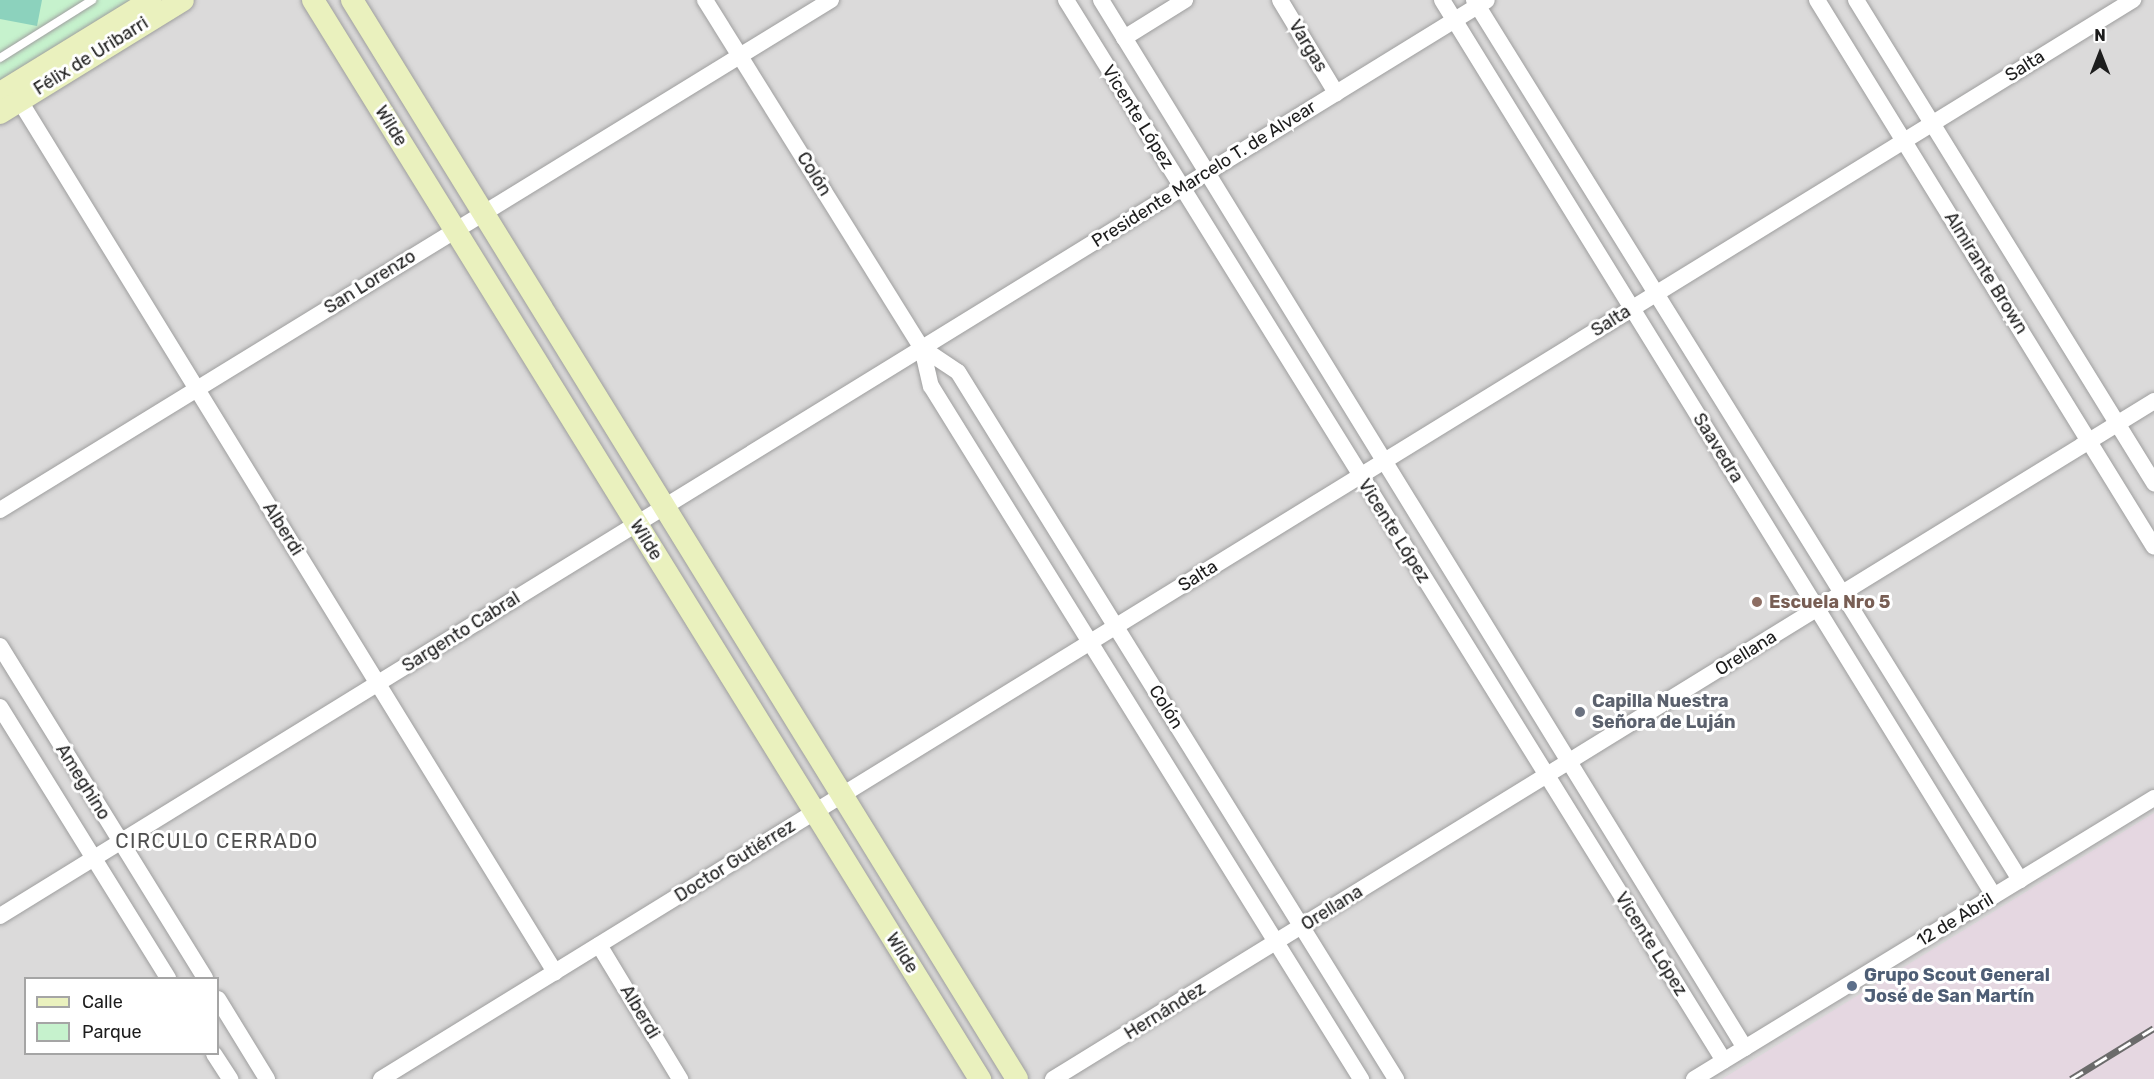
<!DOCTYPE html>
<html>
<head>
<meta charset="utf-8">
<style>
  body { margin:0 }
  #map { position:relative; width:2154px; height:1079px; overflow:hidden; background:#edebe4; font-family:Rubik,sans-serif }
  div>[style] { position:absolute }
  [style*='--x'] { left:calc(var(--x)*1px); top:calc(var(--y)*1px); width:calc(var(--w)*1px); rotate:calc(var(--a)*1deg) }
  .residential>* { inset:0; background:#dbdada }
  .industrial>* { inset:0; background:#e5d7e1 }
  .park>* { inset:0; background:#c6f2cd }
  .pitch>* { inset:0; background:#8cd2bd }
  .roads { filter:drop-shadow(0 0 2px #9e9e9e) drop-shadow(0 0 2px #9e9e9e) }
  .lane>* { height:8px; margin:-4px; padding:0 4px; transform-origin:4px; border-radius:4px; background:#fff }
  .street>* { height:16px; margin:-8px; padding:0 8px; transform-origin:8px; border-radius:8px; background:#fff }
  .secondary>* { height:22px; margin:-11px; padding:0 11px; transform-origin:11px; border-radius:11px; background:#eaf1be }
  .rail>* { height:7px; margin-top:-3.5px; transform-origin:0; background:repeating-linear-gradient(90deg,#fff 0 14px,#6b6b6b 0 28px); box-sizing:border-box; border-block:2px solid #6b6b6b }
  .dots>* { width:16px; height:16px; translate:-50% -50%; box-sizing:border-box; border:3px solid #fff; border-radius:50% }
  span { translate:-50% -50%; white-space:nowrap; text-align:center; line-height:1.15; -webkit-text-stroke:6px #fff; paint-order:stroke }
  .street-label { font-size:18px; color:#1d1d1d }
  .education-label { font-size:18px; color:#785e54; font-weight:700 }
  .left { translate:0 -50%; text-align:left }
  .worship-label { font-size:18px; color:#5b616d; font-weight:700 }
  .service-label { font-size:18px; color:#4e5e75; font-weight:700 }
  .neighbourhood-label { font-size:20px; color:#505050; letter-spacing:1.5px }
  .legend { position:absolute; left:24px; top:977px; width:195px; height:78px; box-sizing:border-box; background:#fff; border:2px solid #a5a5a5; margin:0; padding:8px 10px; list-style:none; font-size:18px; color:#1d1d1d }
  .legend li { display:flex; align-items:center; gap:12px; height:30px }
  .legend b { width:30px; border:2px solid #a5a5a5 }
  .north { position:absolute; left:2070px; top:24px; width:60px; height:60px; -webkit-text-stroke:4px #fff; paint-order:stroke; rotate:0deg; font-size:16px; font-weight:700; line-height:24px; text-align:center; color:#1d1d1d }
  .north::after { content:''; display:block; margin:auto; width:21px; height:27px; background:#1d1d1d; clip-path:polygon(50% 0,100% 100%,50% 72%,0 100%) }
</style>
</head>
<body>
<div id="map">
  <div class="residential">
    <div style="clip-path:polygon(evenodd,183px 0,2154px 0,2154px 1079px,0 1079px,0 113px,183px 0,26px 978px,218px 978px,218px 1054px,26px 1054px,26px 978px)"></div>
  </div>
  <div class="industrial">
    <div style="clip-path:polygon(2154px 813px,2154px 1079px,1722px 1079px)"></div>
  </div>
  <div class="park">
    <div style="clip-path:polygon(0 0,135px 0,0 84px)"></div>
  </div>
  <div class="pitch">
    <div style="clip-path:polygon(0 0,42px 0,37px 26px,0 19px)"></div>
  </div>
  <div class="roads">
    <div class="lane">
      <div style="--x:0;--y:58;--w:109;--a:-32.2"></div>
    </div>
    <div class="street">
      <div style="--x:705;--y:0;--w:410;--a:58.1"></div>
      <div style="--x:922;--y:348;--w:39;--a:77"></div>
      <div style="--x:931;--y:386;--w:816;--a:58.18"></div>
      <div style="--x:1066;--y:0;--w:1248;--a:58.19"></div>
      <div style="--x:1101;--y:0;--w:1230;--a:58.43"></div>
      <div style="--x:1280;--y:0;--w:109;--a:58.9"></div>
      <div style="--x:1442;--y:0;--w:1052;--a:58.36"></div>
      <div style="--x:1474;--y:0;--w:1036;--a:58.18"></div>
      <div style="--x:1817;--y:0;--w:642;--a:58.36"></div>
      <div style="--x:1856;--y:0;--w:568;--a:58.33"></div>
      <div style="--x:1124;--y:38;--w:72;--a:-31.9"></div>
      <div style="--x:15;--y:93;--w:1032;--a:58.44"></div>
      <div style="--x:922;--y:348;--w:43;--a:33.7"></div>
      <div style="--x:958;--y:372;--w:832;--a:58.22"></div>
      <div style="--x:0;--y:510;--w:975;--a:-31.54"></div>
      <div style="--x:0;--y:646;--w:390;--a:58.3"></div>
      <div style="--x:0;--y:707;--w:319;--a:58.2"></div>
      <div style="--x:0;--y:916;--w:1746;--a:-31.63"></div>
      <div style="--x:599;--y:945;--w:157;--a:58.8"></div>
      <div style="--x:218;--y:999;--w:94;--a:58.5"></div>
      <div style="--x:214;--y:1054;--w:30;--a:57"></div>
      <div style="--x:381;--y:1079;--w:2058;--a:-31.63"></div>
      <div style="--x:1053;--y:1079;--w:1293;--a:-31.62"></div>
      <div style="--x:1694;--y:1079;--w:539;--a:-31.42"></div>
    </div>
    <div class="secondary">
      <div style="--x:313;--y:0;--w:1269;--a:58.28"></div>
      <div style="--x:352;--y:0;--w:1267;--a:58.35"></div>
      <div style="--x:0;--y:93;--w:177;--a:-31.6"></div>
      <div style="--x:0;--y:113;--w:215;--a:-31.7"></div>
    </div>
  </div>
  <div class="rail">
    <div style="--x:2071;--y:1079;--w:97;--a:-31.6"></div>
  </div>
  <div class="dots">
    <div style="left:1757px;top:602px;background:#8d6e63"></div>
    <div style="left:1580px;top:712px;background:#6b7280"></div>
    <div style="left:1852px;top:986px;background:#5c6f8a"></div>
  </div>
  <div class="street-label">
    <span style="left:1308px;top:46px;rotate:59deg">Vargas</span>
    <span style="left:91px;top:56px;rotate:-32deg">Félix de Uribarri</span>
    <span style="left:2025px;top:66px;rotate:-32deg">Salta</span>
    <span style="left:1138px;top:117px;rotate:58deg">Vicente López</span>
    <span style="left:391px;top:126px;rotate:58deg">Wilde</span>
    <span style="left:814px;top:174px;rotate:58deg">Colón</span>
    <span style="left:1204px;top:174px;rotate:-32deg">Presidente Marcelo T. de Alvear</span>
    <span style="left:1986px;top:273px;rotate:58deg">Almirante Brown</span>
    <span style="left:370px;top:282px;rotate:-32deg">San Lorenzo</span>
    <span style="left:1611px;top:321px;rotate:-32deg">Salta</span>
    <span style="left:1718px;top:448px;rotate:58deg">Saavedra</span>
    <span style="left:283px;top:529px;rotate:58deg">Alberdi</span>
    <span style="left:1394px;top:531px;rotate:58deg">Vicente López</span>
    <span style="left:646px;top:540px;rotate:58deg">Wilde</span>
    <span style="left:1198px;top:576px;rotate:-32deg">Salta</span>
    <span style="left:461px;top:632px;rotate:-32deg">Sargento Cabral</span>
    <span style="left:1746px;top:653px;rotate:-32deg">Orellana</span>
    <span style="left:1166px;top:707px;rotate:58deg">Colón</span>
    <span style="left:83px;top:782px;rotate:58deg">Ameghino</span>
    <span style="left:735px;top:861px;rotate:-32deg">Doctor Gutiérrez</span>
    <span style="left:1332px;top:908px;rotate:-32deg">Orellana</span>
    <span style="left:1955px;top:920px;rotate:-31deg">12 de Abril</span>
    <span style="left:1651px;top:944px;rotate:58deg">Vicente López</span>
    <span style="left:902px;top:953px;rotate:58deg">Wilde</span>
    <span style="left:1165px;top:1011px;rotate:-32deg">Hernández</span>
    <span style="left:640px;top:1012px;rotate:59deg">Alberdi</span>
  </div>
  <div class="education-label">
    <span class="left" style="left:1769px;top:602px">Escuela Nro 5</span>
  </div>
  <div class="worship-label">
    <span class="left" style="left:1592px;top:712px">Capilla Nuestra<br>Señora de Luján</span>
  </div>
  <div class="service-label">
    <span class="left" style="left:1864px;top:986px">Grupo Scout General<br>José de San Martín</span>
  </div>
  <div class="neighbourhood-label">
    <span style="left:217px;top:841px">CIRCULO CERRADO</span>
  </div>
  <ul class="legend">
  <li><b style="height:8px;background:#eaf1be"></b>Calle</li>
  <li><b style="height:16px;background:#c6f2cd"></b>Parque</li>
  </ul>
  <div class="north">N</div>
</div>
</body>
</html>
